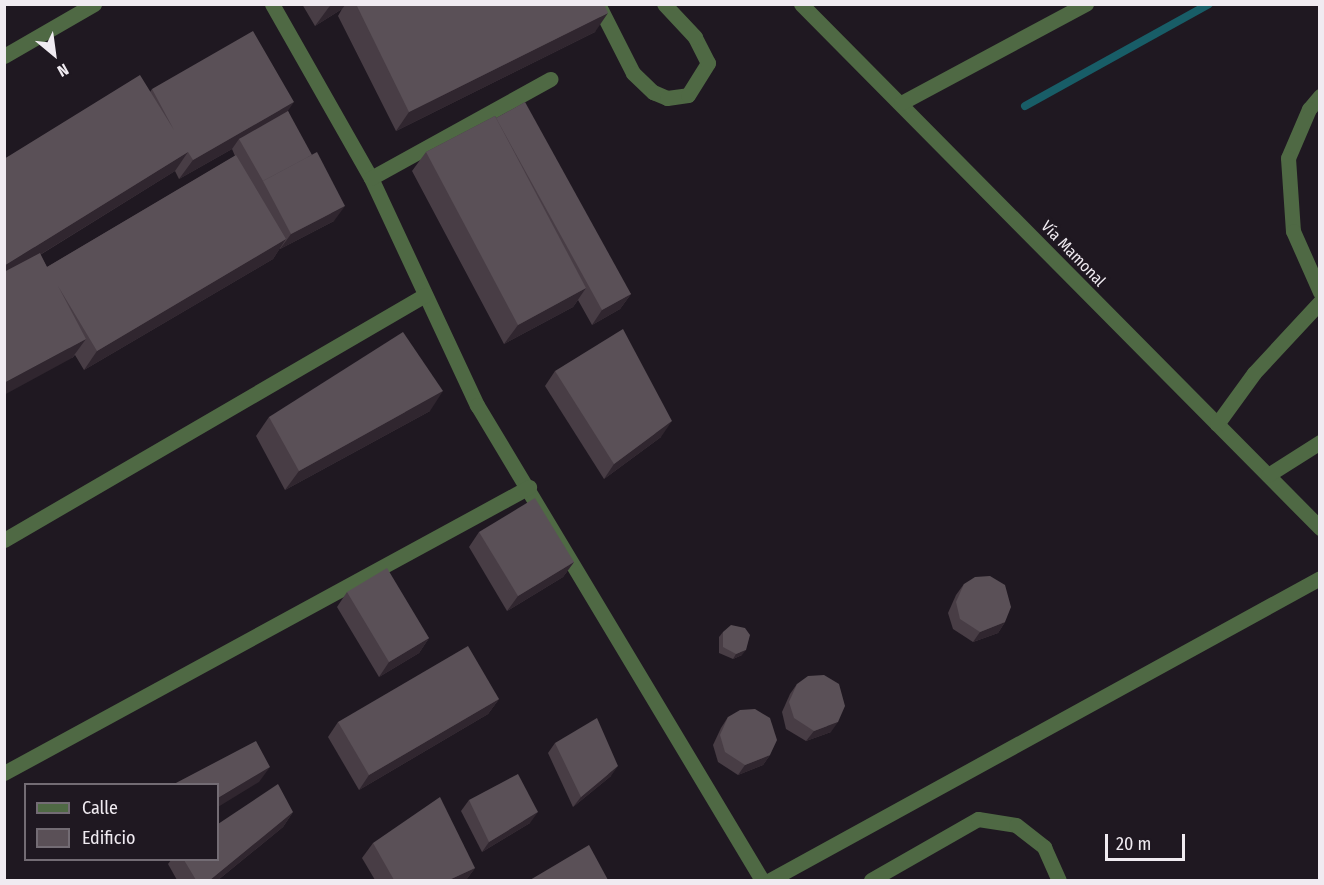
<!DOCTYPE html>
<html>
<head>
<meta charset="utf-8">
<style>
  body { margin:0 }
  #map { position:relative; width:1324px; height:885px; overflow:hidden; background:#1f1821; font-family:"Fira Sans Condensed",sans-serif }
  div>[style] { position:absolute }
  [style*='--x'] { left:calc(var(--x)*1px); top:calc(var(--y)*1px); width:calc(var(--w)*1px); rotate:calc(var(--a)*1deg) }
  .stream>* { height:8px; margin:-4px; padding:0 4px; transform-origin:4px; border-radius:4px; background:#185d67 }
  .minor>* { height:15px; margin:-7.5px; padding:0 7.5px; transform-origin:7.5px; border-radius:7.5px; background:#4f6944 }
  .wall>* { inset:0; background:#483d45 }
  .shaded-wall>* { inset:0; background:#30262f }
  .building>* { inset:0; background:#5a5057 }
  span { translate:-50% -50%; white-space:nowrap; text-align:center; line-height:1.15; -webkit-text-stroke:6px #1f1821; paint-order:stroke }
  .street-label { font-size:16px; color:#f0ebf1 }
  .frame { position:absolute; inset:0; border:6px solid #f0ebf1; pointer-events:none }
  .legend { position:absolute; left:24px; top:783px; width:195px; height:78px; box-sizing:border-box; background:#1f1821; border:2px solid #736c74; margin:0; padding:8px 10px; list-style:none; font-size:18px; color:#f0ebf1 }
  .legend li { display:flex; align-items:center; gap:12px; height:30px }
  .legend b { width:30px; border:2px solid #736c74 }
  .north { position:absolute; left:24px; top:24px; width:60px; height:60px; -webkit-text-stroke:4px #1f1821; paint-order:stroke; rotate:151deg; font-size:16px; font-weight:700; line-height:24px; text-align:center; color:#f0ebf1 }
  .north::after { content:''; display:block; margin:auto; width:21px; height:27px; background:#f0ebf1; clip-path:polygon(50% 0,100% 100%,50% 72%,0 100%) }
  .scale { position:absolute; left:1105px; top:834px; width:80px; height:27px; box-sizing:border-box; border:3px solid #f0ebf1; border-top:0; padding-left:8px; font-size:18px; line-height:21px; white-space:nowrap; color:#f0ebf1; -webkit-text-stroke:4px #1f1821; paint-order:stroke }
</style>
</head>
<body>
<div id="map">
  <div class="stream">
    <div style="--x:1025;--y:106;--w:210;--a:-29"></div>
  </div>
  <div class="minor">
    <div style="--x:272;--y:4;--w:200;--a:60.4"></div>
    <div style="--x:371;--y:178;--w:251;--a:65"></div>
    <div style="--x:477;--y:405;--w:554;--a:59.04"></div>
    <div style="--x:598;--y:4;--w:77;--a:63.1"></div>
    <div style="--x:633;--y:73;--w:28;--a:44"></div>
    <div style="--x:653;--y:92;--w:15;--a:23"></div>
    <div style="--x:667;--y:98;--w:21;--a:-8"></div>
    <div style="--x:688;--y:95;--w:38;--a:-58"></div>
    <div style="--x:708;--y:63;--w:29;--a:-117"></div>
    <div style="--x:695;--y:37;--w:45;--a:-133.2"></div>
    <div style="--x:801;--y:4;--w:738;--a:45.27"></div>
    <div style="--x:4;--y:56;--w:104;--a:-30"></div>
    <div style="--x:1320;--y:96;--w:17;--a:130"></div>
    <div style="--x:1309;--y:109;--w:53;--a:113.2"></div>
    <div style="--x:1288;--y:158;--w:73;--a:86.1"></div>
    <div style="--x:1293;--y:231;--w:67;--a:66.1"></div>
    <div style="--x:901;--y:103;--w:210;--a:-28.2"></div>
    <div style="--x:371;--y:178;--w:205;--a:-28.9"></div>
    <div style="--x:1217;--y:424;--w:63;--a:-54"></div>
    <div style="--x:1254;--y:373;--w:97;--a:-47.1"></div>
    <div style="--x:1268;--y:475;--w:62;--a:-32.4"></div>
    <div style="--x:4;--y:540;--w:487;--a:-30.2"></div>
    <div style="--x:4;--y:773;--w:598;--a:-28.58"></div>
    <div style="--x:770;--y:880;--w:627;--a:-28.77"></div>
    <div style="--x:871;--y:880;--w:123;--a:-29.7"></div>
    <div style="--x:978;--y:819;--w:38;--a:9"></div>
    <div style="--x:1016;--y:825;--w:36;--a:38"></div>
    <div style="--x:1044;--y:847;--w:36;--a:66"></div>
  </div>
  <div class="wall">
    <div style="clip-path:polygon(302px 4px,604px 4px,595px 32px,396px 131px,338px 16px,342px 9px,315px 26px)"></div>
    <div style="clip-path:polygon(evenodd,152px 89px,288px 111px,334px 221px,280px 249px,280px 248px,273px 259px,84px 370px,75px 355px,72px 358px,4px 159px,150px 92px,152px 89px,232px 149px,235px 156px,47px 267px,40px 255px,175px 171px,179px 179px,232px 149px)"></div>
    <div style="clip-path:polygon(495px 116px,631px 294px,620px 309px,592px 325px,578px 300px,573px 307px,504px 344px,412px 171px,426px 152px)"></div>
    <div style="clip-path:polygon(555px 371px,661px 437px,604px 479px,545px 386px)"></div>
    <div style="clip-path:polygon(430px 411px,285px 490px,256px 436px,269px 417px)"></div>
    <div style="clip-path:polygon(479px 532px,574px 562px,563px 577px,507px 611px,469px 547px)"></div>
    <div style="clip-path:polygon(964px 584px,1005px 622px,998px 633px,973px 642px,953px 629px,948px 613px,956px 595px)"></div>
    <div style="clip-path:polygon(347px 592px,429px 638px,419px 653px,379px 677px,337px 607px)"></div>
    <div style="clip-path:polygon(723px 632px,742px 655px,733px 659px,719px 653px,719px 637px)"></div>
    <div style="clip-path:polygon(797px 684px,831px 732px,806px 741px,786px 729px,782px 712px,790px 694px)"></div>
    <div style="clip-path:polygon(499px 699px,488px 714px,359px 790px,328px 737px,338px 722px)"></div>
    <div style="clip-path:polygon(728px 717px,770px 755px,763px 765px,738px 775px,718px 762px,713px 745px,721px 728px)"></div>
    <div style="clip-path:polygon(555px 743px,611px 776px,573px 807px,548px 753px)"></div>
    <div style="clip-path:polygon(469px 800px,530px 823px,482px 852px,461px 811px)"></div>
    <div style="clip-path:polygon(293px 812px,283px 827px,218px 880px,177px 880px,168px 864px,171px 860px,218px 860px)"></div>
    <div style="clip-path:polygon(373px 843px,475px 868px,466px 880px,375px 880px,362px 858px)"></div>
  </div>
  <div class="shaded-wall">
    <div style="clip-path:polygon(333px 4px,346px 4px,342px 9px,315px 26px,329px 7px)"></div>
    <div style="clip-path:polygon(608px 13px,595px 32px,396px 131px,409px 112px)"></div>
    <div style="clip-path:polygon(294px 102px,281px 121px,239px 139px,232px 149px,179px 179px,193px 160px)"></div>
    <div style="clip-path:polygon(188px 152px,175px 171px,4px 277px,4px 266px)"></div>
    <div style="clip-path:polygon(345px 206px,334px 221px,280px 249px,291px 234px)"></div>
    <div style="clip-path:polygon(286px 239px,273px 259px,84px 370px,97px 351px)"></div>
    <div style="clip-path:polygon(586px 288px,573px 307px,504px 344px,518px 325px)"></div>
    <div style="clip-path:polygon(631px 294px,620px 309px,592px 325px,602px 310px)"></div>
    <div style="clip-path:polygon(86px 339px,72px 358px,4px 395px,4px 383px)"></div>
    <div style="clip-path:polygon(443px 391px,430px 411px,285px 490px,299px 471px)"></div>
    <div style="clip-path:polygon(672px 421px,661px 437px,604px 479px,614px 464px)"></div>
    <div style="clip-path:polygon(574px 562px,563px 577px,507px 611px,518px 596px)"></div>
    <div style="clip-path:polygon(1005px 622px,998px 633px,973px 642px,980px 632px)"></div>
    <div style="clip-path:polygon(429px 638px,419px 653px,379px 677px,389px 662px)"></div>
    <div style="clip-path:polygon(746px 650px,742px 655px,733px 659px,736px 654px)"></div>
    <div style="clip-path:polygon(499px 699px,488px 714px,359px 790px,369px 775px)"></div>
    <div style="clip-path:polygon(838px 722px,831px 732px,806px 741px,814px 731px)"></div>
    <div style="clip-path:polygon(770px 755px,763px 765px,738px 775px,745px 765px)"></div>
    <div style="clip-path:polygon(618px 766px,611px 776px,573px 807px,581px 797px)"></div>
    <div style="clip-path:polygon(270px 767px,259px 782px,218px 807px,218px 798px)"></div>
    <div style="clip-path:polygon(293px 812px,283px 827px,218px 880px,210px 880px)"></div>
    <div style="clip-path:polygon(538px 812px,530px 823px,482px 852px,489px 842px)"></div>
    <div style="clip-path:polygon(475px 868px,466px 880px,449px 880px)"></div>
  </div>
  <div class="building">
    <div style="clip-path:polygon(356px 4px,604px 4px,608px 13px,409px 112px)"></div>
    <div style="clip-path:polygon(253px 31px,294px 102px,193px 160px,188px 152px,4px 266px,4px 159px,140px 75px,174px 130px,152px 89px)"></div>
    <div style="clip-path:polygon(525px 102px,631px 294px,602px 310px,496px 118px)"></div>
    <div style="clip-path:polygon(288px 111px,312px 155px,263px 181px,239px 139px)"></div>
    <div style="clip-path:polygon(495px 116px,586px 288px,518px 325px,426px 152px)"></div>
    <div style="clip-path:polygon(317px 152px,345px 206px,291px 234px,263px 181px)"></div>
    <div style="clip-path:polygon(236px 155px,286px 239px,97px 351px,58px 286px,86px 339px,4px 383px,4px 272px,40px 253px,47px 267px)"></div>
    <div style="clip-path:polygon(623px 329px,672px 421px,614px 464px,555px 371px)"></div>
    <div style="clip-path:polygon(403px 332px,443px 391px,299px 471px,269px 417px)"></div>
    <div style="clip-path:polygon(535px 498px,574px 562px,518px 596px,479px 532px)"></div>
    <div style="clip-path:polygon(387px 568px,429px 638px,389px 662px,347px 592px)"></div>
    <div style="clip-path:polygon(990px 576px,1005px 585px,1011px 607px,1005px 622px,980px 632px,960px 619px,956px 602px,964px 584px,975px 577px)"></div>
    <div style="clip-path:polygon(731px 625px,745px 628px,750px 635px,746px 650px,736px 654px,723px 647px,723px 632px)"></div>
    <div style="clip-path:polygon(468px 646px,499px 699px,369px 775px,338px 722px)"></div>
    <div style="clip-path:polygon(824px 675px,839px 684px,845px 706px,838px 722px,814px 731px,794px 718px,789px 702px,797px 684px,808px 676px)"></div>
    <div style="clip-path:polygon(755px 709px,770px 718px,777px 740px,770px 755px,745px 765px,725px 752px,720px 735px,728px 717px,740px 710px)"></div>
    <div style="clip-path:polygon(597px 718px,618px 766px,581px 797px,555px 743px)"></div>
    <div style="clip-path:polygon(256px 741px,270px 767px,218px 798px,218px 784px,174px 784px)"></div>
    <div style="clip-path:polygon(518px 774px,538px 812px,489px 842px,469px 800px)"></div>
    <div style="clip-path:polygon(278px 784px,293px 812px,210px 880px,196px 880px,184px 860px,218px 860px,218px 824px)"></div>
    <div style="clip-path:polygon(440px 797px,475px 868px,449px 880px,394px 880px,373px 843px)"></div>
    <div style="clip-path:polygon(589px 845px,608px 880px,530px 880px)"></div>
  </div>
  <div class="street-label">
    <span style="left:1073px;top:254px;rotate:46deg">Vía Mamonal</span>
  </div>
  <div class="frame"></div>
  <ul class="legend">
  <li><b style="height:8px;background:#4f6944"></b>Calle</li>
  <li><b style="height:16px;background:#5a5057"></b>Edificio</li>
  </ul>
  <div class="north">N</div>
  <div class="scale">20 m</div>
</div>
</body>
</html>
